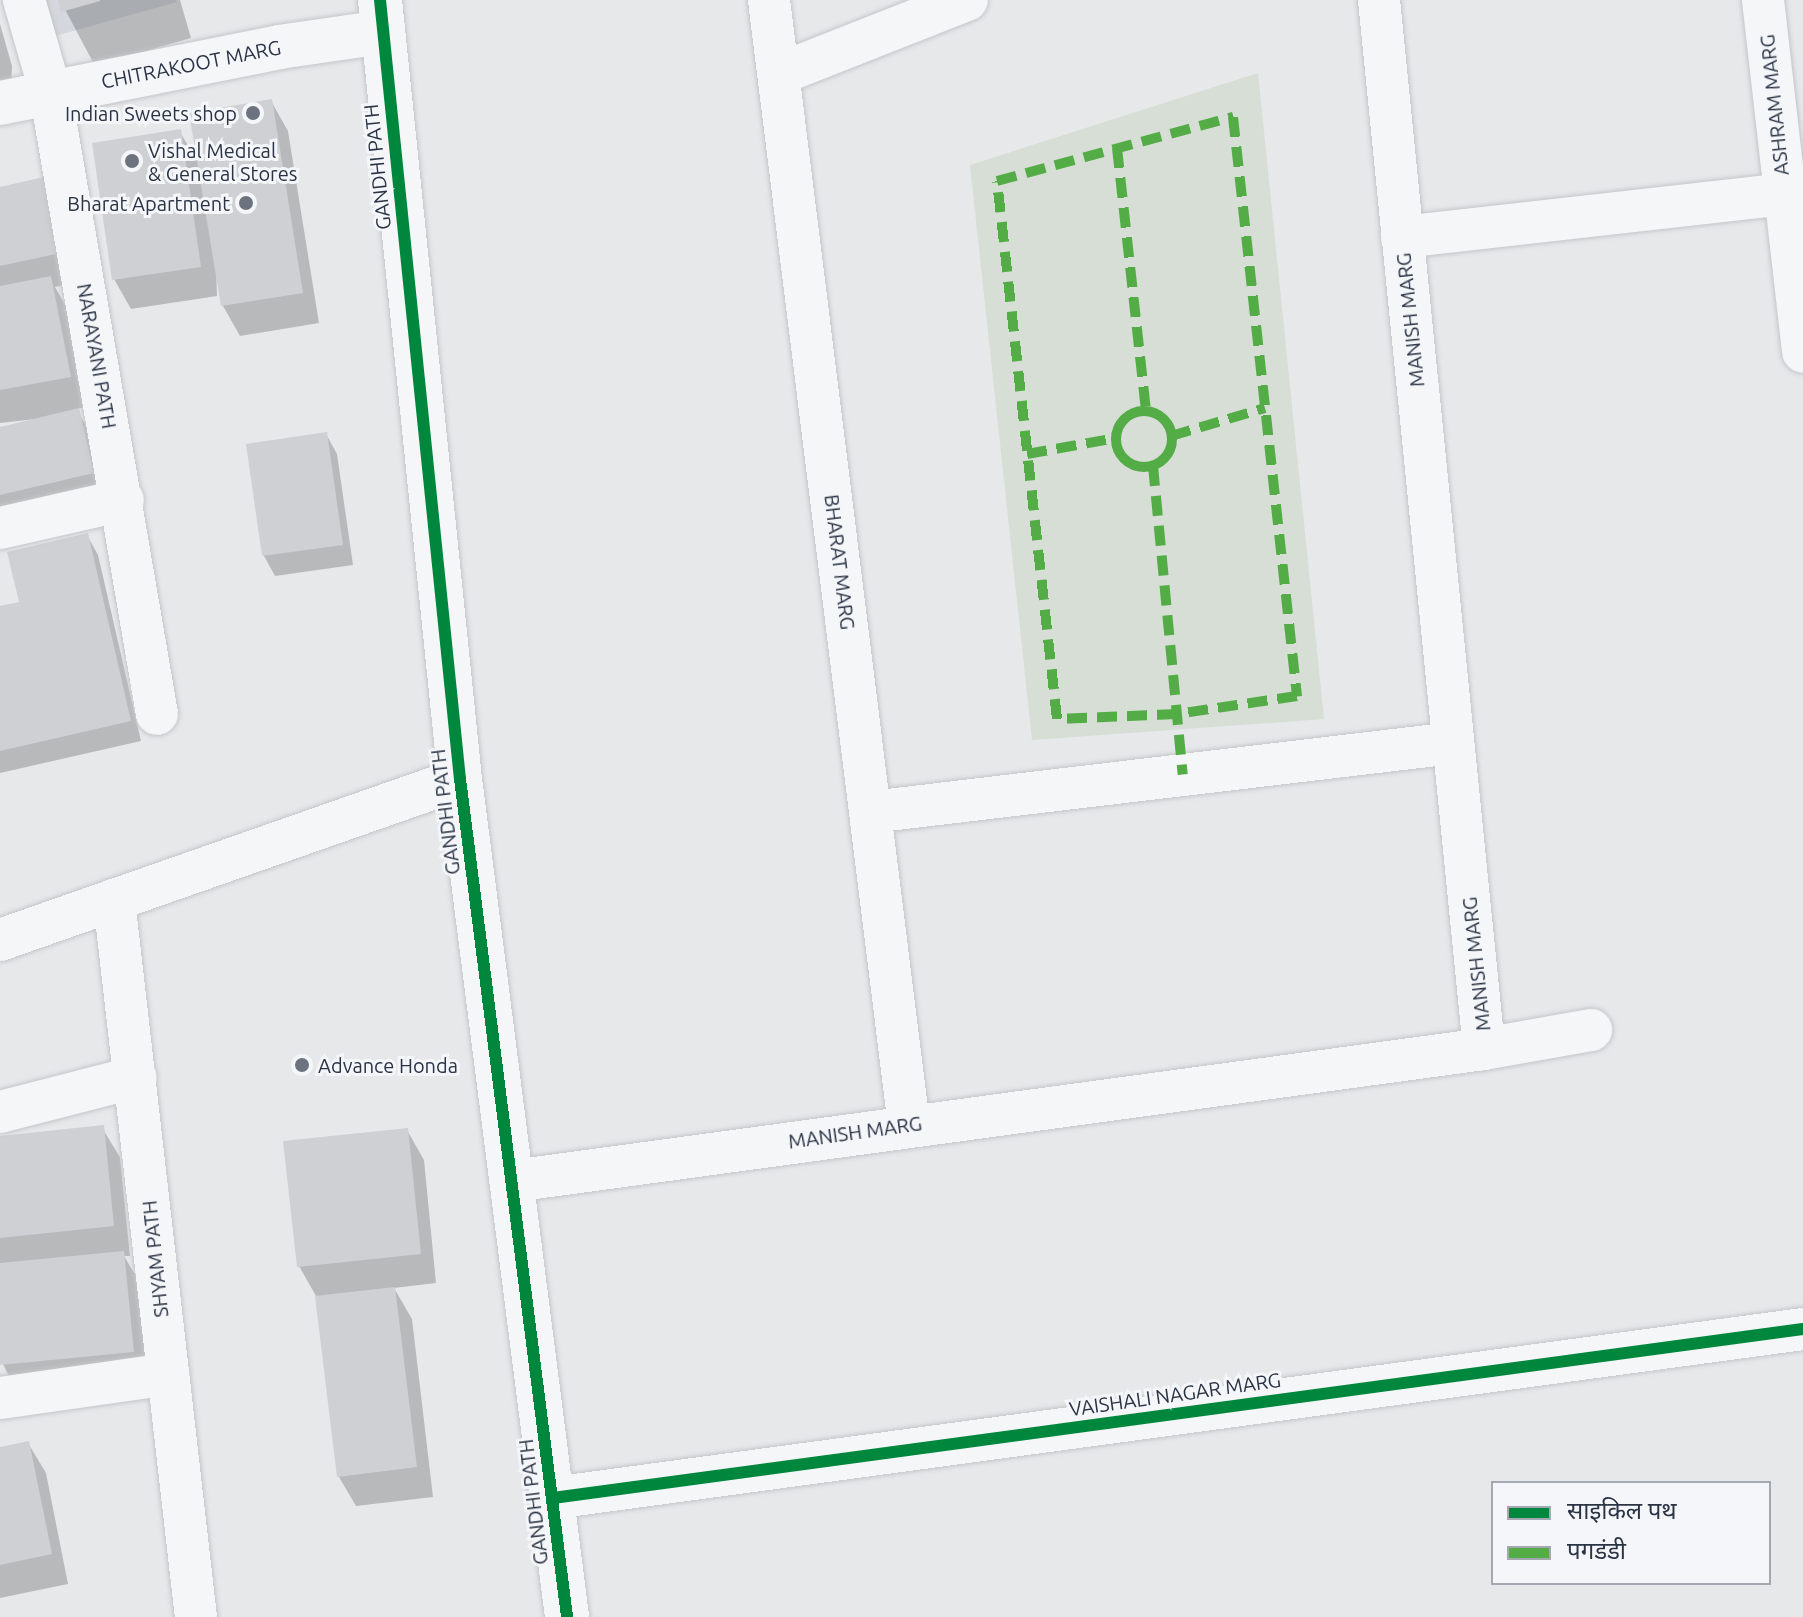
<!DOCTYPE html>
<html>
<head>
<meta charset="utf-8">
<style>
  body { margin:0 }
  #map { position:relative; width:1803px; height:1617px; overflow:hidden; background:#e6e8ea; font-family:Ubuntu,"Noto Sans Devanagari",sans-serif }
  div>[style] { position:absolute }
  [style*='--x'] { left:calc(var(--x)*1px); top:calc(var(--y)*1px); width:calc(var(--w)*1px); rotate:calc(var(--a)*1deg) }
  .built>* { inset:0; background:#d4d7dd }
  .green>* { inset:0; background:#d6ded6 }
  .shadow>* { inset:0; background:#0003 }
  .building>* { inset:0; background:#ced0d3 }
  .roads { filter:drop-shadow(0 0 2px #c4c6c8) drop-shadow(0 0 2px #c4c6c8) }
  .minor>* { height:42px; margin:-21px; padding:0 21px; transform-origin:21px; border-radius:21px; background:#f5f6f7 }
  .tertiary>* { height:44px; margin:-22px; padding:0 22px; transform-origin:22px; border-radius:22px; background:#f5f6f7 }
  .quiet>* { height:10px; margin-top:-5px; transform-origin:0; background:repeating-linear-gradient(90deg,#54ac47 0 20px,transparent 0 30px) }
  .quiet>.ring { margin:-5px; padding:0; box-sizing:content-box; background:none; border:10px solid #54ac47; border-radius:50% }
  .cycleway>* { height:12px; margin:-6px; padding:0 6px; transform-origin:6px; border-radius:6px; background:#00873e }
  .dots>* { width:22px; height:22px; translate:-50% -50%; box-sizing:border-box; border:4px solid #f4f6f9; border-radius:50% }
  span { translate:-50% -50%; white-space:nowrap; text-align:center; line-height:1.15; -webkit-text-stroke:6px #f4f6f9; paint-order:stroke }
  .street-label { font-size:20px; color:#2b3445 }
  .poi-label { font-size:20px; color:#2b3445 }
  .right { translate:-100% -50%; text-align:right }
  .left { translate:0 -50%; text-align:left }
  .legend { position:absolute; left:1491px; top:1481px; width:280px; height:104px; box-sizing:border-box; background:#f4f6f9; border:2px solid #a4a8b1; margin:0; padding:10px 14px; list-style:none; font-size:24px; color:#2b3445 }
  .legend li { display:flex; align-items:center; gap:16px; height:40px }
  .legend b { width:40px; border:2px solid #a4a8b1 }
</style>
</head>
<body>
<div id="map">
  <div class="built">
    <div style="clip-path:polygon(45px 0,176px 0,177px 2px,55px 36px)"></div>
  </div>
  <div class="green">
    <div style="clip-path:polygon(1258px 73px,1324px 719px,1032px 740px,970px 165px)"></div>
  </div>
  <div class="shadow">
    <div style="clip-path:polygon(60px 0,180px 0,191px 38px,95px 66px)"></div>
    <div style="clip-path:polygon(0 24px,12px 66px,11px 88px,0 92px)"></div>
    <div style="clip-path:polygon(271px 101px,288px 131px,319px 323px,240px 336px,223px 306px,216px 266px,217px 296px,131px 309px,114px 279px,180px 132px,200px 166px)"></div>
    <div style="clip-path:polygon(47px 178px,80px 282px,55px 287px,67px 308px,87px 407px,76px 409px,95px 440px,110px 503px,0 528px,0 429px,45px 418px,0 423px,0 189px)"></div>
    <div style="clip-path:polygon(326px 434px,337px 454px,353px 565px,275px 576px,264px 556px,248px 445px)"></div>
    <div style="clip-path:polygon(87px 535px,98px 555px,141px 741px,0 773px,0 608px,21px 603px)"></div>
    <div style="clip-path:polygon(102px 1128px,120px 1157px,130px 1256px,124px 1256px,140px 1283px,150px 1382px,18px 1395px,0 1358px,0 1138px)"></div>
    <div style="clip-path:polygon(407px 1130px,424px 1160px,436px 1283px,394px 1288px,412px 1319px,433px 1497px,356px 1506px,339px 1477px,316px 1296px,299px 1266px)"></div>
    <div style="clip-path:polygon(28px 1443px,46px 1473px,68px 1584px,0 1598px,0 1449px)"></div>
  </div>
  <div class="building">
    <div style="clip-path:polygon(58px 0,100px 0,100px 1px,61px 12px)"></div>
    <div style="clip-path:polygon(272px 99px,303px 293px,221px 306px,189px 113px)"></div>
    <div style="clip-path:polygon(181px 129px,201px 267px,112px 280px,92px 143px)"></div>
    <div style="clip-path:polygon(48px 176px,65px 252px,0 266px,0 187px)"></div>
    <div style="clip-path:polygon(51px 276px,71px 377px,0 390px,0 286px)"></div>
    <div style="clip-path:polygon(79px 408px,94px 473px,0 495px,0 427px)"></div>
    <div style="clip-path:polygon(327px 432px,343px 545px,262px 556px,246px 444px)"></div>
    <div style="clip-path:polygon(88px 533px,131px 721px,0 751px,0 606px,19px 602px,7px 552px)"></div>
    <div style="clip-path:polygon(104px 1125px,114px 1226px,0 1238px,0 1136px)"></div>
    <div style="clip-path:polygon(408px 1128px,421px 1254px,297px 1267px,283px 1141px)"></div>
    <div style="clip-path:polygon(124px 1251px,134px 1352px,0 1365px,0 1263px)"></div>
    <div style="clip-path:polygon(395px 1287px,417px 1467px,337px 1477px,315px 1296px)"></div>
    <div style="clip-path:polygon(29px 1441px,52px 1554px,0 1565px,0 1447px)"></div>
  </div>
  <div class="roads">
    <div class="minor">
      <div style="--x:24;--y:0;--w:94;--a:73.9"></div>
      <div style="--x:50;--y:90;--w:633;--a:80.27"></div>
      <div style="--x:769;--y:0;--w:1134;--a:82.91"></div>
      <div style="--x:1379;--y:0;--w:1054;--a:84.28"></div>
      <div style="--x:1763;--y:0;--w:354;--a:83.5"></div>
      <div style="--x:779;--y:74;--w:202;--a:-21.5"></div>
      <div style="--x:1402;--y:237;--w:384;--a:-6.4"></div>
      <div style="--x:0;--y:528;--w:126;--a:-12.8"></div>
      <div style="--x:871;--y:812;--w:586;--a:-6.76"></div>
      <div style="--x:114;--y:900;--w:722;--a:83.48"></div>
      <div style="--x:0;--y:940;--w:487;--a:-19.3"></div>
      <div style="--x:0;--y:1112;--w:140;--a:-14.4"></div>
      <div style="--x:513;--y:1181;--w:980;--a:-7.74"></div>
      <div style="--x:1484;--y:1049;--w:109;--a:-10.1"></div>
      <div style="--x:0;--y:1398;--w:170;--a:-8.1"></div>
      <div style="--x:553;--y:1498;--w:1261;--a:-7.7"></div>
    </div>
    <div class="tertiary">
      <div style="--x:380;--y:0;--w:783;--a:84.14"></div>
      <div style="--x:460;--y:779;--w:845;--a:82.72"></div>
      <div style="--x:0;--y:103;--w:285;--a:-11.3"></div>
      <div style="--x:279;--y:47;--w:105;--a:-8.2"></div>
    </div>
  </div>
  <div class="quiet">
    <div style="--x:1233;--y:117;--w:583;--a:83.69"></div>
    <div style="--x:1297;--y:696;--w:121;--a:171.5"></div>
    <div style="--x:1177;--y:714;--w:120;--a:177.6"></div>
    <div style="--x:1057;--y:719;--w:541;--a:-96.36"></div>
    <div style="--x:997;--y:181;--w:245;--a:-15.2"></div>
    <div style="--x:1117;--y:148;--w:265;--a:83.7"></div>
    <div class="ring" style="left:1116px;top:411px;width:46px;height:46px"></div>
    <div style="--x:1171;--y:436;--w:98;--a:-16.6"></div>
    <div style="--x:1027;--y:454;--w:90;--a:-10.2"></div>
    <div style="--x:1153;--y:466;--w:310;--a:84.5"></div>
  </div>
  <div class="cycleway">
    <div style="--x:380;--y:0;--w:783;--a:84.14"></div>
    <div style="--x:460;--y:779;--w:845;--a:82.72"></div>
    <div style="--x:553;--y:1498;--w:1261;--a:-7.7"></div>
  </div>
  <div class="dots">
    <div style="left:253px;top:113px;background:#6c737f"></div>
    <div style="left:132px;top:161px;background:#6c737f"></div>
    <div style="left:246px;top:203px;background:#6c737f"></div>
    <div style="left:302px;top:1065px;background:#6c737f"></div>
  </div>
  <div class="street-label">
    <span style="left:191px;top:64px;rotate:-11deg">CHITRAKOOT MARG</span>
    <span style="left:1774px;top:105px;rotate:-96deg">ASHRAM MARG</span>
    <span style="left:377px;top:167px;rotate:-96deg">GANDHI PATH</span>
    <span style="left:1410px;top:320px;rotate:-96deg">MANISH MARG</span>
    <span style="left:97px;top:356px;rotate:80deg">NARAYANI PATH</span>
    <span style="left:840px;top:562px;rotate:83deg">BHARAT MARG</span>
    <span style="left:445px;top:812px;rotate:-97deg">GANDHI PATH</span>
    <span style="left:1476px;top:964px;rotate:-96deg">MANISH MARG</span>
    <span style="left:855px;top:1132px;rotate:-8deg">MANISH MARG</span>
    <span style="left:155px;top:1259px;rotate:-96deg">SHYAM PATH</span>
    <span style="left:1175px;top:1394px;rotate:-8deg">VAISHALI NAGAR MARG</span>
    <span style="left:533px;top:1502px;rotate:-97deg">GANDHI PATH</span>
  </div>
  <div class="poi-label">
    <span class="right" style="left:237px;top:113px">Indian Sweets shop</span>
    <span class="left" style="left:148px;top:162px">Vishal Medical<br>&amp; General Stores</span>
    <span class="right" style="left:230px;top:203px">Bharat Apartment</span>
    <span class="left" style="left:318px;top:1065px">Advance Honda</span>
  </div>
  <ul class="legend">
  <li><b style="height:10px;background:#00873e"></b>साइकिल पथ</li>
  <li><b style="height:10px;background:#54ac47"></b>पगडंडी</li>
  </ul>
</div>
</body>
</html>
